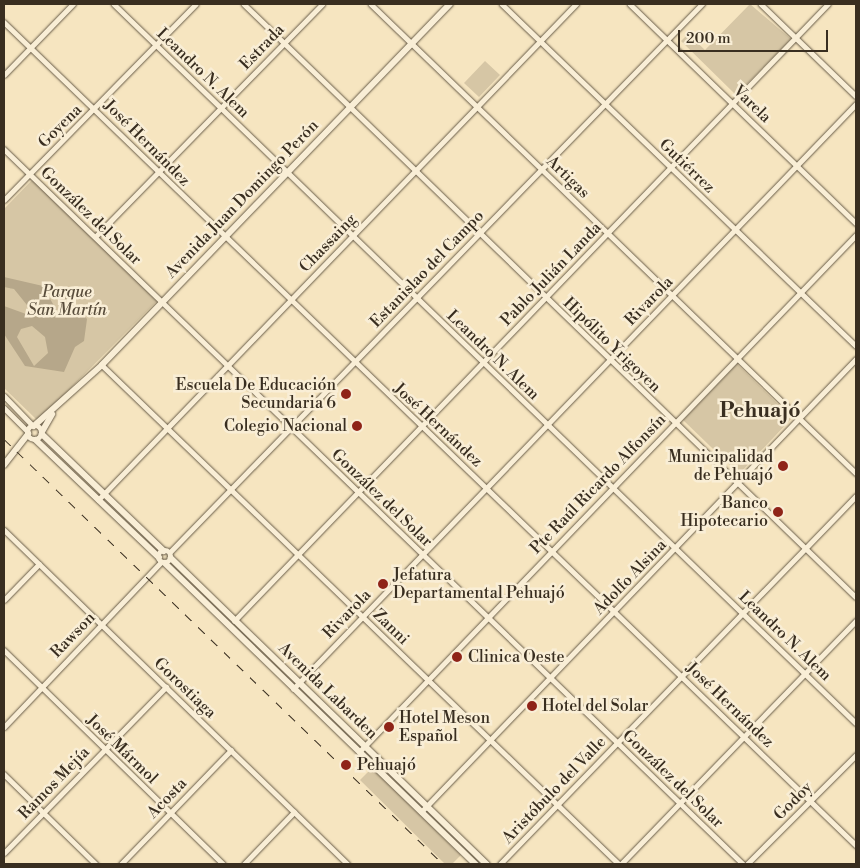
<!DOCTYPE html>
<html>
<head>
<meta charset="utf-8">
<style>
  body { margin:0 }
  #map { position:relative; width:860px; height:868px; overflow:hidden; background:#f6e5c0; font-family:"Libre Bodoni",serif }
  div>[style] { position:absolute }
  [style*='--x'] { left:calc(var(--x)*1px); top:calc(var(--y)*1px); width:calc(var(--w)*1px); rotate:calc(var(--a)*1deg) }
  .green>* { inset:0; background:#d6c6a5 }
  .water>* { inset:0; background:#b6a78a }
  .roads { filter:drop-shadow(0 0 1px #685c48) drop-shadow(0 0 1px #685c48) }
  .minor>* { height:4.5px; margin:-2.25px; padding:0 2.25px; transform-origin:2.25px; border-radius:2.25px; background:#f9eed6 }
  .tertiary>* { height:5px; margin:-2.5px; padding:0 2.5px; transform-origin:2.5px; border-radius:2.5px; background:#f9eed6 }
  .secondary>* { height:5.5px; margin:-2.75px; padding:0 2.75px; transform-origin:2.75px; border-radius:2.75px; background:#f9eed6 }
  .secondary>.ring { margin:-2.75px; padding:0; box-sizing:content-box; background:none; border:5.5px solid #f9eed6; border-radius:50% }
  .rail>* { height:1px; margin-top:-0.5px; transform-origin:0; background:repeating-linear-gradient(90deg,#392e20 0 9px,transparent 0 18px) }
  .dots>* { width:14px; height:14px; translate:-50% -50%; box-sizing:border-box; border:2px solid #f9eed6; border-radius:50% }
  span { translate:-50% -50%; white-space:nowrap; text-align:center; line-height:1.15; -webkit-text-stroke:5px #f9eed6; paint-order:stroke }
  .street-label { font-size:16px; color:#392e20 }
  .park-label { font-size:16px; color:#584c3b; font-style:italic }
  .poi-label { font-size:16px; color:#392e20 }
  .right { translate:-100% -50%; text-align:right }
  .left { translate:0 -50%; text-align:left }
  .district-label { font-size:21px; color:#392e20; font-weight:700 }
  .frame { position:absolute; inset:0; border:5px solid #392e20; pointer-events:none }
  .scale { position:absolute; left:678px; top:30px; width:150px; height:22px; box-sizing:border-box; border:2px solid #392e20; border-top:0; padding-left:6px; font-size:15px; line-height:18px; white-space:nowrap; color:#392e20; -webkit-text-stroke:4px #f9eed6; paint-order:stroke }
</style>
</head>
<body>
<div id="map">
  <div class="green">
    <div style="clip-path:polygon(750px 4px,791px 39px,736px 95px,681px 41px,688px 34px,705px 50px)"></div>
    <div style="clip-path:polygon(485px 61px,500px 75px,479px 97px,464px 83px)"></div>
    <div style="clip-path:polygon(34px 178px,158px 300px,38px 421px,4px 388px,4px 209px)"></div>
    <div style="clip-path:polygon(737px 364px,792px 418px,739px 474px,683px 420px)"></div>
    <div style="clip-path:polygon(372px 768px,461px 855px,452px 864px,445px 864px,360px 780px)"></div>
  </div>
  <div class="water">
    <div style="clip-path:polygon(evenodd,4px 277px,43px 286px,58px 313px,62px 312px,59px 292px,64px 289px,87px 319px,84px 341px,75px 347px,64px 372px,25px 366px,4px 334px,4px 306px,26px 314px,31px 310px,14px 289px,4px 287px,4px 277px,32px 326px,45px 337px,48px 353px,34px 366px,17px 337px,21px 329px,32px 326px)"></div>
  </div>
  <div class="roads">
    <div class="minor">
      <div style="--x:114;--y:4;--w:1033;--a:44.1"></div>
      <div style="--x:244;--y:4;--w:852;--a:44.1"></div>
      <div style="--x:371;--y:4;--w:675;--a:44.04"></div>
      <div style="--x:502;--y:4;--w:492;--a:44"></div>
      <div style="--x:630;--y:4;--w:315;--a:44.1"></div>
      <div style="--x:761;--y:4;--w:132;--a:44.1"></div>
      <div style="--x:4;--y:22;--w:1185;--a:44.01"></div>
      <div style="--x:4;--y:75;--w:99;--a:-45.8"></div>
      <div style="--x:4;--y:149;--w:1028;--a:44.05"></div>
      <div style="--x:4;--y:200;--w:274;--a:-45.6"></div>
      <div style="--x:95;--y:237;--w:325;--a:-45.7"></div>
      <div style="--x:102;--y:365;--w:719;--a:43.99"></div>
      <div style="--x:98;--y:500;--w:689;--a:-46.06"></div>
      <div style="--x:170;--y:552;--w:764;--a:-45.85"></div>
      <div style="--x:4;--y:600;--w:50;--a:-45.8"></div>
      <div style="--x:234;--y:621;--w:856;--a:-46.09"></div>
      <div style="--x:4;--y:650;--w:306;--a:44.3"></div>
      <div style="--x:293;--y:689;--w:812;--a:-46.1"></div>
      <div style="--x:4;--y:727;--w:228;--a:-46.4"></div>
      <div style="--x:359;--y:752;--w:717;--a:-46.13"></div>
      <div style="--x:4;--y:774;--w:129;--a:44.4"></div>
      <div style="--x:421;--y:812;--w:628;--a:-46.16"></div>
      <div style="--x:4;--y:853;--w:232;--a:-45.7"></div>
      <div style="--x:121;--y:864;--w:158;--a:-46"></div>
      <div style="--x:244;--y:864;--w:72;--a:-46.1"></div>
      <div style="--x:500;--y:864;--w:512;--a:-45.95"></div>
      <div style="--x:621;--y:864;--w:338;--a:-46"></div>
      <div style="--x:747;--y:864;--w:154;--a:-45"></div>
    </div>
    <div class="tertiary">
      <div style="--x:4;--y:396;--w:42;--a:46"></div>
      <div style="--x:4;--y:408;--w:34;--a:45"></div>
      <div style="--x:4;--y:530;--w:479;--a:44.2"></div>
    </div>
    <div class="secondary">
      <div style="--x:35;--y:425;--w:90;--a:-41.8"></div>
      <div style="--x:102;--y:365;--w:501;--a:-46.05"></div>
      <div class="ring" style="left:28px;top:426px;width:8.5px;height:8.5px"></div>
      <div style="--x:42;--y:432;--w:20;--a:-60"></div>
      <div style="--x:42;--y:434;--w:169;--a:43.8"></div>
      <div style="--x:36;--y:440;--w:170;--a:43.6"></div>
      <div style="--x:4;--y:465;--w:39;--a:-52"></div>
      <div class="ring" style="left:159px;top:551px;width:6.5px;height:6.5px"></div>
      <div style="--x:171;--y:558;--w:440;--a:44.1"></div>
      <div style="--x:165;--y:563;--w:433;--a:44.1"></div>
    </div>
  </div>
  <div class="rail">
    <div style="--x:4;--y:439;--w:611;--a:44.07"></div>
  </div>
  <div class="dots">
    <div style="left:346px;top:394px;background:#8f2418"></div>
    <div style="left:357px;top:426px;background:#8f2418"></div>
    <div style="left:783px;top:466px;background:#8f2418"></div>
    <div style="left:778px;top:512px;background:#8f2418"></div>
    <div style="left:383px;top:584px;background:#8f2418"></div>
    <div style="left:457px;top:657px;background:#8f2418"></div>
    <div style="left:532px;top:706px;background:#8f2418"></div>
    <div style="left:389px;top:727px;background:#8f2418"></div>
    <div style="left:346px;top:765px;background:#8f2418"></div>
  </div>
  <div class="street-label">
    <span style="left:262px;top:47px;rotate:-46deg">Estrada</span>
    <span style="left:203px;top:73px;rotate:44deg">Leandro N. Alem</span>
    <span style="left:752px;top:104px;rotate:44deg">Varela</span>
    <span style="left:60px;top:126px;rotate:-45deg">Goyena</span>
    <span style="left:147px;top:143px;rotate:45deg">José Hernández</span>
    <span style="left:687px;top:166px;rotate:44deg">Gutiérrez</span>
    <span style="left:568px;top:177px;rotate:44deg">Artigas</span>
    <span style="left:242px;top:199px;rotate:-46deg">Avenida Juan Domingo Perón</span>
    <span style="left:91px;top:216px;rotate:44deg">González del Solar</span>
    <span style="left:328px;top:243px;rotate:-46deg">Chassaing</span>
    <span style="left:427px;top:269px;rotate:-46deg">Estanislao del Campo</span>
    <span style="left:551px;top:274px;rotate:-46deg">Pablo Julián Landa</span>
    <span style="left:649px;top:301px;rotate:-46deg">Rivarola</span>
    <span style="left:612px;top:345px;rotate:44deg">Hipólito Yrigoyen</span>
    <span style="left:493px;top:355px;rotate:44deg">Leandro N. Alem</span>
    <span style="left:438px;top:425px;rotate:43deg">José Hernández</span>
    <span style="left:598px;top:484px;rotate:-46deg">Pte Raúl Ricardo Alfonsín</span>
    <span style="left:382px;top:498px;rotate:44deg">González del Solar</span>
    <span style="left:630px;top:577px;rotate:-46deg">Adolfo Alsina</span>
    <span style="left:347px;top:614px;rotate:-46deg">Rivarola</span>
    <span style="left:391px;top:627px;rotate:44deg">Zanni</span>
    <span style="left:73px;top:635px;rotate:-46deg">Rawson</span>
    <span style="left:785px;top:636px;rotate:44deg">Leandro N. Alem</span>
    <span style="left:185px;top:688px;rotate:44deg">Gorostiaga</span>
    <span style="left:328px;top:691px;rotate:44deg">Avenida Labarden</span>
    <span style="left:730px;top:705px;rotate:44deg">José Hernández</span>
    <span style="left:122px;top:749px;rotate:44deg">José Mármol</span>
    <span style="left:673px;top:779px;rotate:44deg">González del Solar</span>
    <span style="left:54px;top:783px;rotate:-46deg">Ramos Mejía</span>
    <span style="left:554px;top:790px;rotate:-46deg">Aristóbulo del Valle</span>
    <span style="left:167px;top:798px;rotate:-46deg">Acosta</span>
    <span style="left:793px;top:801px;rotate:-45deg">Godoy</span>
  </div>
  <div class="park-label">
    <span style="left:67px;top:301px">Parque<br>San Martín</span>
  </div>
  <div class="poi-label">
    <span class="right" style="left:336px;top:394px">Escuela De Educación<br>Secundaria 6</span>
    <span class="right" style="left:347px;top:426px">Colegio Nacional</span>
    <span class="right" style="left:773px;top:466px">Municipalidad<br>de Pehuajó</span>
    <span class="right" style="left:768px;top:512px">Banco<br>Hipotecario</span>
    <span class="left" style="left:393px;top:584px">Jefatura<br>Departamental Pehuajó</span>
    <span class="left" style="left:468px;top:657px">Clinica Oeste</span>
    <span class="left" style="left:542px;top:706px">Hotel del Solar</span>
    <span class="left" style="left:399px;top:727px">Hotel Meson<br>Español</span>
    <span class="left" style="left:357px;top:765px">Pehuajó</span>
  </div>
  <div class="district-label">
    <span style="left:760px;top:411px">Pehuajó</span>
  </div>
  <div class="frame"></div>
  <div class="scale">200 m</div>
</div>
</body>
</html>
